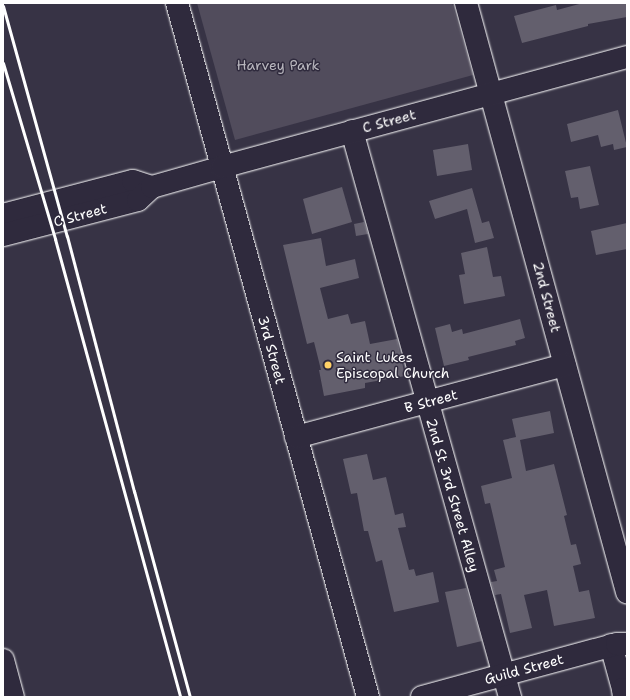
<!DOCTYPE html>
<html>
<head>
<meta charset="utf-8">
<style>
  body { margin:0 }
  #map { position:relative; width:630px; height:700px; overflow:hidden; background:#373345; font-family:"Shantell Sans",sans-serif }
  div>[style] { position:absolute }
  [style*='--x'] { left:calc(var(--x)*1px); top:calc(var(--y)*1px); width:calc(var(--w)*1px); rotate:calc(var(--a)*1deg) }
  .green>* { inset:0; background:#514c5c }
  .building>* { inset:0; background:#635f6d }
  .roads { filter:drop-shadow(0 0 1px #fff) drop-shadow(0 0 1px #fff) }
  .minor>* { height:22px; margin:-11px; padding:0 11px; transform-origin:11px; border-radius:11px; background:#2f2a3d }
  .rail>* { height:3px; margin:-1.5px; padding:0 1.5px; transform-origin:1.5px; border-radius:1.5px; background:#fff }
  .dots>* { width:11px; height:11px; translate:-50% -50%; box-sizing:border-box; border:2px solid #2f2a3d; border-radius:50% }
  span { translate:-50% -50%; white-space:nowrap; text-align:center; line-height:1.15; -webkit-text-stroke:3px #2f2a3d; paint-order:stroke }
  .park-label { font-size:14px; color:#b9b7be }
  .street-label { font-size:14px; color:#fff }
  .poi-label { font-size:14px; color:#fff }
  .left { translate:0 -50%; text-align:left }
  .frame { position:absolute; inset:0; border:4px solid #fff; pointer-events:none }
</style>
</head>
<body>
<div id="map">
  <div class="green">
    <div style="clip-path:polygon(197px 3px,452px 3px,473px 75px,235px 140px)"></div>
  </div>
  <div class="building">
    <div style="clip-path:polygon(583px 3px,627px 3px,627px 17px,588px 24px,588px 26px,522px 43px,514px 16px,556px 5px,557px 10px)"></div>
    <div style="clip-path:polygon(618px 110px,627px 147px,614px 150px,613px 144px,601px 147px,598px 135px,571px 142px,567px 124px)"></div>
    <div style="clip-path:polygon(468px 144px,472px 170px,437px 176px,433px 150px)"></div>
    <div style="clip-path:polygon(590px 166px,599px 205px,580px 209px,578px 197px,571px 198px,565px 171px)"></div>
    <div style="clip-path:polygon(342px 187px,352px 222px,312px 234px,303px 199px)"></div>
    <div style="clip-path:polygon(472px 188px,482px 223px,489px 221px,494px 238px,475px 243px,467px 209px,435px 219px,429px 201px)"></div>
    <div style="clip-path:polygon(364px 222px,368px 234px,356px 236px,354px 224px)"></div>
    <div style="clip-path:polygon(627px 223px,627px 249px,596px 255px,591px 231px)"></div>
    <div style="clip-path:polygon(321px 238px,326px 266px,355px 259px,359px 278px,320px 288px,328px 319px,348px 314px,351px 324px,365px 321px,370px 344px,397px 339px,405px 376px,365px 383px,365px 388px,324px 396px,319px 370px,321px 370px,314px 342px,307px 344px,283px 245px)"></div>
    <div style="clip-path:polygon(487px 247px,493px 277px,501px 276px,505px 296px,464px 304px,459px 275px,465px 274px,461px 253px)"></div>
    <div style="clip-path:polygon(520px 319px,525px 338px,515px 341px,516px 345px,468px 357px,469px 360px,444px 366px,435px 328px,450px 324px,452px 332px,462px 329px,463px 334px)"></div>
    <div style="clip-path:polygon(550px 411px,554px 433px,520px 440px,526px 471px,554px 464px,567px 515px,564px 516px,571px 545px,576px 544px,581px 564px,573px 566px,579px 592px,589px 590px,595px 618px,554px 626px,547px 590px,524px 595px,532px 628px,510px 633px,501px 594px,495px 595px,491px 582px,497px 581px,494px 570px,505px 567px,490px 503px,485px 504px,481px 486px,512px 478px,503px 440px,516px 437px,512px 419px)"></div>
    <div style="clip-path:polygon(367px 454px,373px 480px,386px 477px,395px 515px,403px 513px,406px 527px,398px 528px,409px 570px,414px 569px,416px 576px,433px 572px,439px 602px,394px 612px,382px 560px,376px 562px,368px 531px,364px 531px,357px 493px,351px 494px,343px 459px)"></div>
    <div style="clip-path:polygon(466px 588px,482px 641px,457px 647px,445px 592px)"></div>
  </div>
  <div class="roads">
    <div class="minor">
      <div style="--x:177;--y:3;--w:720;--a:74.61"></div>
      <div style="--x:466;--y:3;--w:611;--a:74.71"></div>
      <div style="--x:352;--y:131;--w:588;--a:74.4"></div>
      <div style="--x:3;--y:215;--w:134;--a:-14.7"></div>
      <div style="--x:133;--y:181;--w:20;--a:18"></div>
      <div style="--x:3;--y:235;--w:139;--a:-14.5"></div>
      <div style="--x:138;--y:200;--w:19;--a:-43"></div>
      <div style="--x:152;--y:187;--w:73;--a:-15.9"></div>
      <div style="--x:222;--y:167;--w:420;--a:-15.2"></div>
      <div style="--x:296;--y:437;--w:278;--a:-15"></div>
      <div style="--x:611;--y:645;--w:46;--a:74.7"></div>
      <div style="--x:623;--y:689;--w:8;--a:83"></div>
      <div style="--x:3;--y:660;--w:38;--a:75"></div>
      <div style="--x:422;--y:697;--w:202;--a:-15.2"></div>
      <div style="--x:617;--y:644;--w:10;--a:0"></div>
    </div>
  </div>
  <div class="rail">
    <div style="--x:3;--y:6;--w:239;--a:74.5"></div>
    <div style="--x:67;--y:236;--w:264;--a:75.3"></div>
    <div style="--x:134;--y:491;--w:213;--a:74.8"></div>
    <div style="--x:3;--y:63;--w:184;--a:73.5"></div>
    <div style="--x:55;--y:239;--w:475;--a:74.7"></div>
  </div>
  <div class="dots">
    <div style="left:328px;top:365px;background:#ffd166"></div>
  </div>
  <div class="park-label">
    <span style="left:278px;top:65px">Harvey Park</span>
  </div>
  <div class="street-label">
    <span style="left:389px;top:121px;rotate:-15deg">C Street</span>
    <span style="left:80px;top:215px;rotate:-15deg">C Street</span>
    <span style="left:547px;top:297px;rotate:75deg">2nd Street</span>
    <span style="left:272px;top:350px;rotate:75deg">3rd Street</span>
    <span style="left:431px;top:401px;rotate:-15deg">B Street</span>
    <span style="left:453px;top:495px;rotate:74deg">2nd St 3rd Street Alley</span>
    <span style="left:524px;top:669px;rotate:-15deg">Guild Street</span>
  </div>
  <div class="poi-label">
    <span class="left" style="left:336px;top:365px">Saint Lukes<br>Episcopal Church</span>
  </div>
  <div class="frame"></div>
</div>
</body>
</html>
